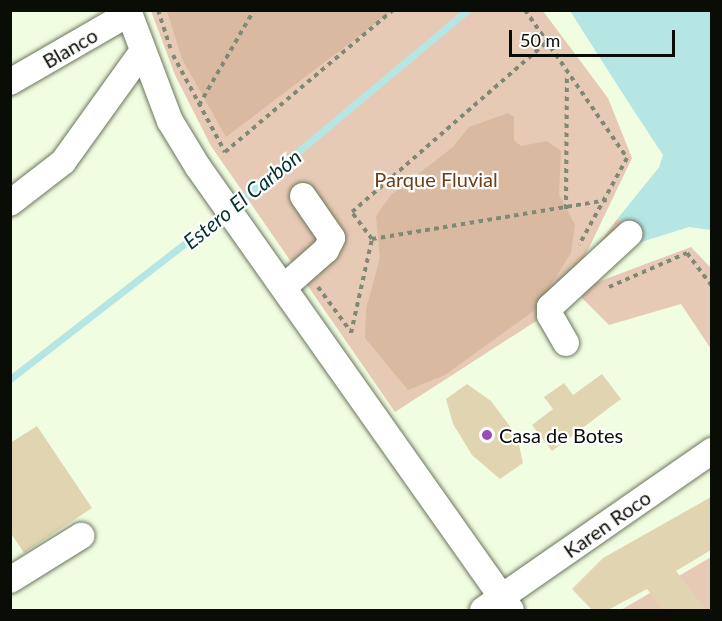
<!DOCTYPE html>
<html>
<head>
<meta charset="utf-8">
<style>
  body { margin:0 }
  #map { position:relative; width:722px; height:621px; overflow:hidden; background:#f1fde1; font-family:Lato,sans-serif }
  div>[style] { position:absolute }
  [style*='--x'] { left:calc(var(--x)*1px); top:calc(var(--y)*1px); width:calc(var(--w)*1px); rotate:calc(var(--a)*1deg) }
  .green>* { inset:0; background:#e7cab5 }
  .forest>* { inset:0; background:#d9b9a0 }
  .water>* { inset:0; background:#b5e6e4 }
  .pier>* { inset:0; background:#f1fde1 }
  .stream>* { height:7px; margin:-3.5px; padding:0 3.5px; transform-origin:3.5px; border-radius:3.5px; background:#b5e6e4 }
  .building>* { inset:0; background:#e1d5b1 }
  .path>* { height:4px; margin-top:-2px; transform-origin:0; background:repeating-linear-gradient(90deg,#808876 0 4.5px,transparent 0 9px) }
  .roads { filter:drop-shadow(0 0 2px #6b755c) drop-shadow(0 0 2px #6b755c) }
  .minor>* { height:26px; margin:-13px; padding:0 13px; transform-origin:13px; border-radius:13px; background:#fff }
  .dots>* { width:16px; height:16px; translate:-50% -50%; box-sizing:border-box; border:3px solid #fff; border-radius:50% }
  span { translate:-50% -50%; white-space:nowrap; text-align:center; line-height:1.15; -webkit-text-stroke:4.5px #fff; paint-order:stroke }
  .street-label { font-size:20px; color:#090d05 }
  .park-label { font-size:20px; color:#6a3f19 }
  .poi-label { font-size:20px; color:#090d05 }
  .left { translate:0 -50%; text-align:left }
  .water-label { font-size:21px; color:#013231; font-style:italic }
  .frame { position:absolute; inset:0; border:12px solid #090d05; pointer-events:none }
  .scale { position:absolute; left:509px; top:30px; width:166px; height:27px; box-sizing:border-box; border:3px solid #090d05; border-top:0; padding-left:8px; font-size:18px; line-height:21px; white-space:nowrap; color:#090d05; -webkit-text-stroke:4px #fff; paint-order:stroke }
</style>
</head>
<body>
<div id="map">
  <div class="green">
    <div style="clip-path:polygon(151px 11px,543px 11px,608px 98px,632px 158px,577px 273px,618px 218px,638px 243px,587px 286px,691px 247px,711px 268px,711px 349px,681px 304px,609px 325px,578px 294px,395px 412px,211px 146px,175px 75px)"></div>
    <div style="clip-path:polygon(711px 557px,711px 610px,621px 610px)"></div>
  </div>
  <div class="forest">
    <div style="clip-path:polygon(167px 11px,167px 10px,392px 11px,226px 137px,182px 59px)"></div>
    <div style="clip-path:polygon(508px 113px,514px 117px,514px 140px,521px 146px,547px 141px,561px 151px,559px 194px,575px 225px,571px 253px,535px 310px,445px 375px,408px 390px,365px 338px,366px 309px,380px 258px,376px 216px,391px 195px,453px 147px,469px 127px)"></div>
  </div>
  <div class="water">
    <div style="clip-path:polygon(570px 11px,711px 11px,711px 230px,689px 227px,638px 243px,618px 218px,659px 167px,662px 155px)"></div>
  </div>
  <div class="pier">
    <div style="clip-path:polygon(567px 10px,663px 155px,659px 167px,616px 220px,657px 166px,659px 155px)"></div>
  </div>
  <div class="stream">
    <div style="--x:233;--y:206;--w:305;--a:-39.9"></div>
    <div style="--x:10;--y:379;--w:271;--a:-37.8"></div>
  </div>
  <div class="building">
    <div style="clip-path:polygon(602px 374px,621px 399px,552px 451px,532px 425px,553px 409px,544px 397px,564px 383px,573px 395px)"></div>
    <div style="clip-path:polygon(467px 384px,491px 401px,517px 436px,523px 463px,500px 479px,472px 455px,453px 424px,446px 399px)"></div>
    <div style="clip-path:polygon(37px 426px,92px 508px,24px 553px,10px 532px,10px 443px)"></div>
    <div style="clip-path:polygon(711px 497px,711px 550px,676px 571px,706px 610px,663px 610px,647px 589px,608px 610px,592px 610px,572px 589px,603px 558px)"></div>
  </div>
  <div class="path">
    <div style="--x:158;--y:10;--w:40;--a:72"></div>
    <div style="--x:525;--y:10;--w:180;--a:55.4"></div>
    <div style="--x:627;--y:158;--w:99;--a:118.9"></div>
    <div style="--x:173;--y:55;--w:110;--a:61.8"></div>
    <div style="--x:225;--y:152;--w:220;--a:-40.2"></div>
    <div style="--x:199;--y:105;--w:110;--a:-59.9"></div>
    <div style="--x:566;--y:209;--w:134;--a:-89.6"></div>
    <div style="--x:372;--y:239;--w:238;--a:-9.4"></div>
    <div style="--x:318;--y:287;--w:56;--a:53.7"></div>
    <div style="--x:609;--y:287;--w:85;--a:-23.6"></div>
    <div style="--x:687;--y:253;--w:41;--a:52.9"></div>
    <div style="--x:351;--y:333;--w:96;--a:-77.4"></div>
    <div style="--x:372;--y:239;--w:34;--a:-127"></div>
    <div style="--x:352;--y:212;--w:257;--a:-41.1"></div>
  </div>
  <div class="roads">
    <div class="minor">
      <div style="--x:128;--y:10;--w:119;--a:69.3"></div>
      <div style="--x:170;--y:121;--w:54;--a:58.7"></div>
      <div style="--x:198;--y:167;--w:542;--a:54.76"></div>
      <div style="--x:10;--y:82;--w:136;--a:-30"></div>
      <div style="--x:10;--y:203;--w:67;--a:-37.7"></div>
      <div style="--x:63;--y:162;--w:135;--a:-54.3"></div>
      <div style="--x:284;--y:287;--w:56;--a:-41.4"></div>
      <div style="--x:326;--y:250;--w:13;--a:-63"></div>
      <div style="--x:332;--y:238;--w:51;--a:-124.6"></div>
      <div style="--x:566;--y:343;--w:32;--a:-120"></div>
      <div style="--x:550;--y:315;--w:8;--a:-90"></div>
      <div style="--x:550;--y:307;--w:108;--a:-42.7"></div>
      <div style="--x:10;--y:580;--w:84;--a:-31.8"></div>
      <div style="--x:483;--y:610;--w:279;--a:-34.8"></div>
    </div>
  </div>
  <div class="dots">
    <div style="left:487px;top:435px;background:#9d4ab9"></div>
  </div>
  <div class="street-label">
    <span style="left:70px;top:48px;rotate:-30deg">Blanco</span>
    <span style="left:607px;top:524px;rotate:-35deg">Karen Roco</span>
  </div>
  <div class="park-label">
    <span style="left:436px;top:179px">Parque Fluvial</span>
  </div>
  <div class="poi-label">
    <span class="left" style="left:499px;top:435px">Casa de Botes</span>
  </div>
  <div class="water-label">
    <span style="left:242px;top:199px;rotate:-39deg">Estero El Carbón</span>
  </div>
  <div class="frame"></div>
  <div class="scale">50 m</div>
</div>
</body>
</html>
